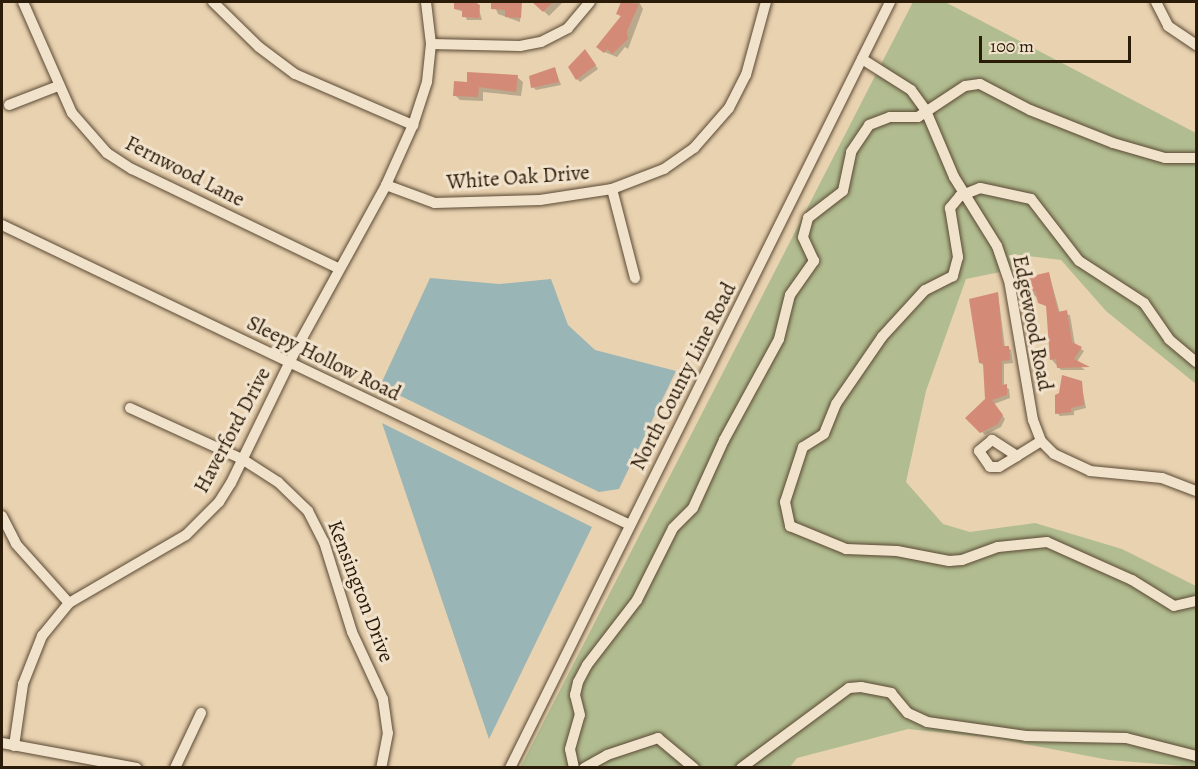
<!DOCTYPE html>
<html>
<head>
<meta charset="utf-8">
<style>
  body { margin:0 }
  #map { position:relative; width:1198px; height:769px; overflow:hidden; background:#e9d2b0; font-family:Alegreya,serif }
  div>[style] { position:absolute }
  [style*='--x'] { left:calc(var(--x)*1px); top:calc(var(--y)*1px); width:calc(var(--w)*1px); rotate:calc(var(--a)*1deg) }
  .green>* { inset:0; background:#b1bd90 }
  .water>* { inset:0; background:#9ab5b5 }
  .shadow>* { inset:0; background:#0003 }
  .building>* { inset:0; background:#d38b78 }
  .roads { filter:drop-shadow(0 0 2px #5a4933) drop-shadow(0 0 2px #5a4933) }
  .minor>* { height:10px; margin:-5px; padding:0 5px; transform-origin:5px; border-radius:5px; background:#f1e2cc }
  span { translate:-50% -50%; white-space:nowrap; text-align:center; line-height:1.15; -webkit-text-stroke:6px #f1e2cc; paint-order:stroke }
  .street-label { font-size:21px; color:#2b1b09 }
  .frame { position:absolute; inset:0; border:3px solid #2b1b09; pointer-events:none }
  .scale { position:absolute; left:979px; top:36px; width:152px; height:27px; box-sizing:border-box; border:3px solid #2b1b09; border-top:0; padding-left:8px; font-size:18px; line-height:21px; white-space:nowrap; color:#2b1b09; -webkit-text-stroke:4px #f1e2cc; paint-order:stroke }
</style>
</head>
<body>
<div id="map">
  <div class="green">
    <div style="clip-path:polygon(913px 2px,945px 2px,1196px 133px,1196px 384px,1106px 311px,1061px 260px,1013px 254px,1015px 269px,966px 279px,926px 391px,906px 482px,943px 524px,970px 532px,1035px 523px,1122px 549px,1196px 586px,1196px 767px,1109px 760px,994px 738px,908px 729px,797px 758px,790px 767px,520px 768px)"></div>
  </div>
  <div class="water">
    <div style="clip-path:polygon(430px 278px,499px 284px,551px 279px,568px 325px,595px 350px,676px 371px,619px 489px,599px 492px,380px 386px)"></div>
    <div style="clip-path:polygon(382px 423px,592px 527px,489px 739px)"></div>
  </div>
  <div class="shadow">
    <div style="clip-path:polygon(456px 2px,477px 2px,482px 20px,467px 20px,464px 12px,455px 9px)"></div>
    <div style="clip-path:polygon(493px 2px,521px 2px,520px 22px,498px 14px)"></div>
    <div style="clip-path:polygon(534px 2px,563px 2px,549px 16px)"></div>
    <div style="clip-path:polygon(623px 2px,639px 2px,643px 9px,628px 49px,625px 47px,617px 57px,602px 51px,621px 17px,618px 13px)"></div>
    <div style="clip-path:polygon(588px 54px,598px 69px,580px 82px,577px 79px)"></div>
    <div style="clip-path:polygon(555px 69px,561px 85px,536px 90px,533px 87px)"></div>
    <div style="clip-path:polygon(517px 77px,523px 82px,521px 96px,483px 92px,483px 101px,460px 100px,455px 95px,468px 83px)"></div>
    <div style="clip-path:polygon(1049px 274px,1060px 313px,1070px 315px,1075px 345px,1084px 351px,1076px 363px,1085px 370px,1061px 370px,1052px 360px,1048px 308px,1031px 292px)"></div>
    <div style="clip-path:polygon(998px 294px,1005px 347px,1011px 350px,1013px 363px,1004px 364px,1004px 386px,1009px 389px,1010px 398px,994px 404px,1005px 419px,1001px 427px,985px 435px,968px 418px,987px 399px,985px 366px,980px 363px)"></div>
    <div style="clip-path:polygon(1081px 382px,1086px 408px,1074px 411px,1074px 415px,1060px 416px,1057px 413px)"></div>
  </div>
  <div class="building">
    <div style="clip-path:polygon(454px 2px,474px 2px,480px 5px,479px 18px,462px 17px,462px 10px,454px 9px)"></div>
    <div style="clip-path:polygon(491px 2px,522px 2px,521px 18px,505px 17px,505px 10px,491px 9px)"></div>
    <div style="clip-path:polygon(532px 2px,553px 2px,543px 12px)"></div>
    <div style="clip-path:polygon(621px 2px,639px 4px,627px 31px,628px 39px,612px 54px,607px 49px,604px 53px,596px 47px,621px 16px,616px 14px)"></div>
    <div style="clip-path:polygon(585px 49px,596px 65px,576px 80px,568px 67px)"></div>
    <div style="clip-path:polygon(555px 67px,559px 82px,531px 88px,529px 76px)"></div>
    <div style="clip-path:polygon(467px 72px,518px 75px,516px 92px,479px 87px,478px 97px,453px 96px,454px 81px,467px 82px)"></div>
    <div style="clip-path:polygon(1049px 272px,1058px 312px,1067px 310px,1072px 342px,1082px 347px,1074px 359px,1090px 367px,1057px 368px,1056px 359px,1050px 360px,1046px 306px,1038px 303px,1035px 291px,1029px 293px,1028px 277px)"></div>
    <div style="clip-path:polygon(998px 292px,1003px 346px,1009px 346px,1010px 360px,1002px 361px,1002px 385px,1007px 384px,1007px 395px,992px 400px,1003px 415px,998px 424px,980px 433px,965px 418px,985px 399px,983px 363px,979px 363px,969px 299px)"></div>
    <div style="clip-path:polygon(1062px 375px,1082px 381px,1084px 405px,1071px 408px,1071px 412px,1055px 414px,1055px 395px,1059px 393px)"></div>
  </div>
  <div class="roads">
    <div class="minor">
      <div style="--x:23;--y:2;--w:121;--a:66.2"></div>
      <div style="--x:72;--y:113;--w:53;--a:48.8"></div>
      <div style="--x:107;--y:153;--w:30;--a:33"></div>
      <div style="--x:132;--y:169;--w:229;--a:25.7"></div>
      <div style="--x:213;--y:2;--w:64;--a:44.4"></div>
      <div style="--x:259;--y:47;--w:45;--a:36.9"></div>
      <div style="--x:295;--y:74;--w:129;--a:23.4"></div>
      <div style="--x:1156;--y:2;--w:27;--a:63"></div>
      <div style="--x:1168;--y:26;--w:34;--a:34"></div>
      <div style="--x:431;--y:44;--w:89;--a:1.3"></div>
      <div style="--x:520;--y:46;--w:21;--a:-11"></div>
      <div style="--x:541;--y:42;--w:30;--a:-27"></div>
      <div style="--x:568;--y:28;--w:34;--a:-50"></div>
      <div style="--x:862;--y:59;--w:58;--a:32.3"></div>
      <div style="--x:911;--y:90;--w:26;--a:54"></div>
      <div style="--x:926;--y:111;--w:72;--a:67"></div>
      <div style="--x:954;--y:177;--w:81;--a:58.1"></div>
      <div style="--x:997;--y:246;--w:36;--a:71"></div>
      <div style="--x:1009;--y:280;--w:142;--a:80.3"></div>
      <div style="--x:1033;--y:420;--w:22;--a:69"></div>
      <div style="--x:1041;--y:441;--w:18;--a:45"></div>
      <div style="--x:1054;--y:454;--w:40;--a:25"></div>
      <div style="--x:1090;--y:471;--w:72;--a:5.6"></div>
      <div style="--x:1162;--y:478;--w:36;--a:21"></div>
      <div style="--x:9;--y:105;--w:53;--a:-21.2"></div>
      <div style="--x:386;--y:185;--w:52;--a:20.2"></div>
      <div style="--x:435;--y:203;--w:105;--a:-1.6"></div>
      <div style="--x:540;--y:200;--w:73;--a:-8.7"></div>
      <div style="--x:612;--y:189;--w:56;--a:-21"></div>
      <div style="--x:664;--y:169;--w:37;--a:-35"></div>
      <div style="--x:694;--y:148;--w:53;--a:-48.8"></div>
      <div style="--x:729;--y:108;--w:37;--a:-63"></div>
      <div style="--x:746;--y:75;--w:76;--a:-74.7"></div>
      <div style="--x:612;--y:189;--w:92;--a:75.5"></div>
      <div style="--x:2;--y:225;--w:696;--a:25.53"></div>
      <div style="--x:1196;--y:362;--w:35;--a:-140"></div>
      <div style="--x:1169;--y:339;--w:44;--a:-124.8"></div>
      <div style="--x:1144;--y:303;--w:77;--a:-147.1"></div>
      <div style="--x:1079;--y:261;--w:78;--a:-127.7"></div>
      <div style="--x:1031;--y:199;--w:52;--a:-167.8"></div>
      <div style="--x:980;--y:188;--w:22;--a:158"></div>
      <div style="--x:960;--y:196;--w:16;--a:130"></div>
      <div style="--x:950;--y:208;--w:50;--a:80.7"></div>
      <div style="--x:958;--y:257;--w:20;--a:105"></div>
      <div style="--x:953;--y:276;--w:31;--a:153"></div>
      <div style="--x:925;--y:290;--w:64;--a:132.5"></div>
      <div style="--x:882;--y:337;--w:81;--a:124.5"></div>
      <div style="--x:836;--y:404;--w:32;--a:112"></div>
      <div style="--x:824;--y:434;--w:25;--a:148"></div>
      <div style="--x:803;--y:447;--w:58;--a:108.1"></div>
      <div style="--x:785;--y:502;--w:25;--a:78"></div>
      <div style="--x:790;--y:526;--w:61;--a:22.3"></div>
      <div style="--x:846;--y:549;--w:51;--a:2.2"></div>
      <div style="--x:897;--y:551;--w:53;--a:10.9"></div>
      <div style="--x:949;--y:561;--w:13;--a:-4"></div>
      <div style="--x:962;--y:560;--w:38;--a:-20"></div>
      <div style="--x:998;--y:547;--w:49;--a:-5.8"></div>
      <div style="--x:1047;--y:542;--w:93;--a:24.1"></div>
      <div style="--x:1132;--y:580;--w:49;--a:31.8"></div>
      <div style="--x:1174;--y:606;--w:23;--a:-13"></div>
      <div style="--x:130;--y:408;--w:123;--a:24.5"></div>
      <div style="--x:242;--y:459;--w:43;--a:32.6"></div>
      <div style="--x:278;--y:482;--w:42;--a:44"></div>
      <div style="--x:308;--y:511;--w:35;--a:63"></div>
      <div style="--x:324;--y:542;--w:94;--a:72.7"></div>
      <div style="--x:352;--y:632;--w:74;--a:65.2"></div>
      <div style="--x:383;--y:699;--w:34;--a:82"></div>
      <div style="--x:388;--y:733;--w:36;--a:101"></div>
      <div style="--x:1017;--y:456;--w:30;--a:-147"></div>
      <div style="--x:992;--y:440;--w:17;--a:140"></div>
      <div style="--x:979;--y:451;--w:19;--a:55"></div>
      <div style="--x:990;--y:467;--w:9;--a:0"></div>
      <div style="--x:999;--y:467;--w:21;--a:-31"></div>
      <div style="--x:1017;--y:456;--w:28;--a:-32"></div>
      <div style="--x:2;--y:516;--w:31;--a:63"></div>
      <div style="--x:16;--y:544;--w:79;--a:48.1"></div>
      <div style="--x:2;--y:743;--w:137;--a:10.5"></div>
      <div style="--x:14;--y:746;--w:63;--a:-81.7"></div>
      <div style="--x:23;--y:684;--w:52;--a:-68.4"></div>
      <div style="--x:42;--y:636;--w:43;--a:-50.7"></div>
      <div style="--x:69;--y:603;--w:135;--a:-30.2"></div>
      <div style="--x:186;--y:535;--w:47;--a:-45"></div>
      <div style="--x:219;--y:502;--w:22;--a:-58"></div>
      <div style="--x:231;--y:483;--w:149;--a:-64.1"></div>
      <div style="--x:296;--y:349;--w:187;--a:-61.2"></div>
      <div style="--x:386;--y:185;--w:66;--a:-65.8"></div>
      <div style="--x:413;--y:125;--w:45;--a:-72"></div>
      <div style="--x:427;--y:82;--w:38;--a:-84"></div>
      <div style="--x:431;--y:44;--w:42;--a:-96.8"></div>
      <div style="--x:175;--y:768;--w:61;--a:-64.7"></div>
      <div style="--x:510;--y:768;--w:855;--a:-63.61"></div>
      <div style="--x:574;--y:768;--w:19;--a:-102"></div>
      <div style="--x:570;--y:749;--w:35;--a:-74"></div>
      <div style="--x:580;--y:715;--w:21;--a:-104"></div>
      <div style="--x:575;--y:695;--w:13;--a:-77"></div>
      <div style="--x:578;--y:682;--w:19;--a:-62"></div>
      <div style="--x:587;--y:665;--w:82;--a:-52.4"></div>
      <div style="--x:637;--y:600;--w:80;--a:-63.4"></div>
      <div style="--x:673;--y:528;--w:28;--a:-45"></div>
      <div style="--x:693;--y:508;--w:75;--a:-65.5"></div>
      <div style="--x:724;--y:440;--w:115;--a:-61.4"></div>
      <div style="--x:779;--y:339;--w:45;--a:-76"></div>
      <div style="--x:790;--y:295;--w:42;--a:-54.8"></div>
      <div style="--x:814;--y:261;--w:26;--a:-115"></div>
      <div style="--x:803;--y:237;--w:20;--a:-75"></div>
      <div style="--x:808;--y:218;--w:44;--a:-37.6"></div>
      <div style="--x:843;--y:191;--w:40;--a:-78"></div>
      <div style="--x:851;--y:152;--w:32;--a:-56"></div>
      <div style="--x:869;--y:125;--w:22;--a:-21"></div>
      <div style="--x:890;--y:117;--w:28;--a:0"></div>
      <div style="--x:918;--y:117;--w:56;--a:-33.4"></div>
      <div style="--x:965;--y:86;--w:15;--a:-8"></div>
      <div style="--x:980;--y:84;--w:56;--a:27.5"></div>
      <div style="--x:1030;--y:110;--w:89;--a:21.7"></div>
      <div style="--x:1113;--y:143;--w:54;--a:16.1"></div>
      <div style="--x:1165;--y:158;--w:31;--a:0"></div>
      <div style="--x:584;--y:768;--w:26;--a:-29"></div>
      <div style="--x:607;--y:755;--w:54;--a:-18.4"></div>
      <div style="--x:658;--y:738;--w:47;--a:39.8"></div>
      <div style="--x:741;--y:768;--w:134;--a:-36.5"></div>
      <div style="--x:849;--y:688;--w:12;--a:-5"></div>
      <div style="--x:861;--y:687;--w:31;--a:11"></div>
      <div style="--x:891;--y:693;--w:26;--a:50"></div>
      <div style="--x:908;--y:713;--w:21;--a:25"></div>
      <div style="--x:927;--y:722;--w:100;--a:8"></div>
      <div style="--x:1026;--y:736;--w:100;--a:1.1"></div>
      <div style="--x:1126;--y:738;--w:72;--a:14.4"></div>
    </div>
  </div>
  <div class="street-label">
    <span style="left:185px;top:171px;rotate:27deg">Fernwood Lane</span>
    <span style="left:518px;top:177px;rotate:-4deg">White Oak Drive</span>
    <span style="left:1033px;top:323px;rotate:79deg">Edgewood Road</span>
    <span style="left:324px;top:358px;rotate:26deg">Sleepy Hollow Road</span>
    <span style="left:683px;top:376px;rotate:-63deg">North County Line Road</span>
    <span style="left:232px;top:430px;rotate:-62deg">Haverford Drive</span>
    <span style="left:361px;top:591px;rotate:69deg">Kensington Drive</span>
  </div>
  <div class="frame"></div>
  <div class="scale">100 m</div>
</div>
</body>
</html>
